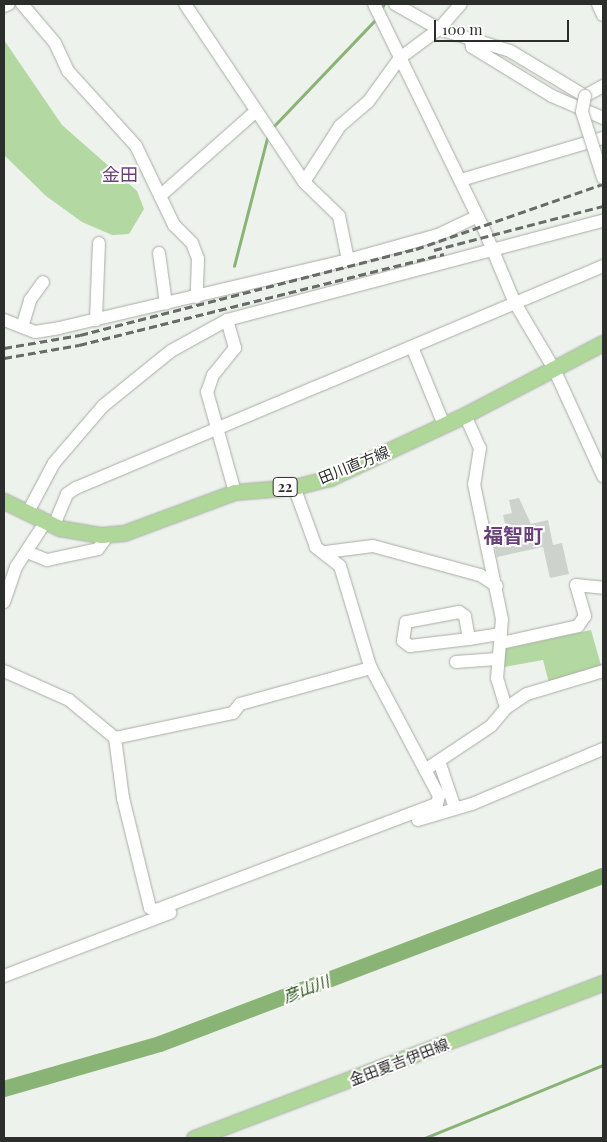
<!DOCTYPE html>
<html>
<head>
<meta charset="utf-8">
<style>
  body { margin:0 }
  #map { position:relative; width:607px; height:1142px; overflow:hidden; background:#edf2ec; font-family:"Playfair Display","Noto Sans JP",serif }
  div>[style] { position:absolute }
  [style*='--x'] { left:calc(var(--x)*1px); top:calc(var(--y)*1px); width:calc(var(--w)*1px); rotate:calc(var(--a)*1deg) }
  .green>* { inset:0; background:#b3d8a1 }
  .stream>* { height:2.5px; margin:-1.25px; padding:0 1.25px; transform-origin:1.25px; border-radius:1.25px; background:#8ab476 }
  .river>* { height:16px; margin:-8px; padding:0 8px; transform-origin:8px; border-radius:8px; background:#8ab476 }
  .building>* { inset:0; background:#ced2cc }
  .roads { filter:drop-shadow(0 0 1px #a8aca6) drop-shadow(0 0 1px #a8aca6) }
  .minor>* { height:12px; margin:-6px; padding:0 6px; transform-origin:6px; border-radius:6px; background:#fff }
  .major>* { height:15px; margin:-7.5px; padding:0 7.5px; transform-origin:7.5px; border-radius:7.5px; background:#afd799 }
  .rail>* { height:2.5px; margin-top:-1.25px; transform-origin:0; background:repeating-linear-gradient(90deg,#686b68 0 8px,transparent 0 12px) }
  .bridges { filter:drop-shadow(0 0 1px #a8aca6) drop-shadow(0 0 1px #a8aca6) }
  .minor-bridge>* { height:12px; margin:-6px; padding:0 6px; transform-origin:6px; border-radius:6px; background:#fff }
  span { translate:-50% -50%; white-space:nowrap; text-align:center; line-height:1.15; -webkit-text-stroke:4px #fff; paint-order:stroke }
  .shield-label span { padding:1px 4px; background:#fff; border:1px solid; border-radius:4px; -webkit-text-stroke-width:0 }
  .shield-label { font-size:14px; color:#2c2e2c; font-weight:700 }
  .street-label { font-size:15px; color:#2c2e2c }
  .water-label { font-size:16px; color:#2b5212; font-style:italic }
  .quarter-label { font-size:18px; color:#694179 }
  .district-label { font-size:20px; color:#694179; font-weight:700 }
  .frame { position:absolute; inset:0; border:5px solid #2c2e2c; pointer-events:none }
  .scale { position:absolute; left:434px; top:20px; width:135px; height:22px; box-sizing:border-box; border:2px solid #2c2e2c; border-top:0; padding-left:6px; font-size:15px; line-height:18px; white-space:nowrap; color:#2c2e2c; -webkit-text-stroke:4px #fff; paint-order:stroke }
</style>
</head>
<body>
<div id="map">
  <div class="green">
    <div style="clip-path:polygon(4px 40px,62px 125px,137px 191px,144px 209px,129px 234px,112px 235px,82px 222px,46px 196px,4px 155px)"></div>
    <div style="clip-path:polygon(591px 630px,602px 669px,549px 683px,543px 660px,504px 667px,505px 649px)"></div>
  </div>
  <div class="stream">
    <div style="--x:381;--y:9;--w:6;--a:-59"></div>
    <div style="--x:272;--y:128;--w:151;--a:-46.3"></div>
    <div style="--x:234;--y:266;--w:135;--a:-75.5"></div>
    <div style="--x:425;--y:1138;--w:192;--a:-22.3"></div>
  </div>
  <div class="river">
    <div style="--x:4;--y:1089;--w:162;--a:-16.1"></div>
    <div style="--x:160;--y:1044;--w:474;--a:-20.8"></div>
  </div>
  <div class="building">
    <div style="clip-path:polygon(519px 498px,531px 524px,548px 520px,553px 545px,562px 543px,569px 574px,550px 578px,543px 547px,497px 557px,492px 532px,506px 529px,503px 515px,512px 513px,509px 500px)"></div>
  </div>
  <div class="roads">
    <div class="minor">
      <div style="--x:22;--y:4;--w:51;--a:49.8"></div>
      <div style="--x:55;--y:43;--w:31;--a:65"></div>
      <div style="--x:68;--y:71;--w:101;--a:47.8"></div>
      <div style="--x:136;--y:146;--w:88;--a:64.3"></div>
      <div style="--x:174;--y:225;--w:25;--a:45"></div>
      <div style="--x:192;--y:243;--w:17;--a:69"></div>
      <div style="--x:198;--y:259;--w:38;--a:92"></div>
      <div style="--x:185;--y:4;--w:214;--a:56.2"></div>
      <div style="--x:304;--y:182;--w:49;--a:44.2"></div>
      <div style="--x:339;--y:216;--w:45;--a:78.4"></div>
      <div style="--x:374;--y:4;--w:248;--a:64"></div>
      <div style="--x:483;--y:227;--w:82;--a:67.2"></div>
      <div style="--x:515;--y:303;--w:77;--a:59.4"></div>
      <div style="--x:554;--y:369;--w:118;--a:65.4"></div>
      <div style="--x:395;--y:4;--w:51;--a:29.6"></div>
      <div style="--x:439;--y:29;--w:74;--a:17.2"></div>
      <div style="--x:510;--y:51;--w:87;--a:31"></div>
      <div style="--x:585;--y:96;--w:21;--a:-29"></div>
      <div style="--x:598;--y:4;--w:12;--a:66"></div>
      <div style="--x:4;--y:6;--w:5;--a:-22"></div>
      <div style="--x:470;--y:38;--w:9;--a:77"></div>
      <div style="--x:472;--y:47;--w:94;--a:31.5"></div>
      <div style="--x:552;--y:96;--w:56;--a:23.3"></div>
      <div style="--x:461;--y:180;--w:148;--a:-16.5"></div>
      <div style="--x:304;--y:182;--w:67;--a:-57.3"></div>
      <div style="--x:340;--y:126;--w:37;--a:-41"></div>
      <div style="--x:368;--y:102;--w:54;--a:-54"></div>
      <div style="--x:400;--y:58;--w:49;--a:-36.6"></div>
      <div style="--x:439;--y:29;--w:33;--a:-49"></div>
      <div style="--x:160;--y:196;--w:128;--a:-41.5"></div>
      <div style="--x:159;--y:253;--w:51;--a:82.2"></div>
      <div style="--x:4;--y:320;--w:33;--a:21"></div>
      <div style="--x:35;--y:332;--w:24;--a:-9"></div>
      <div style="--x:59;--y:328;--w:297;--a:-13.2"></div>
      <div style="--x:348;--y:260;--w:93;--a:-15.5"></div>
      <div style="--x:438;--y:235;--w:44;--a:-25.4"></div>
      <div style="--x:96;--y:320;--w:77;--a:-87.8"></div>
      <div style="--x:227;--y:320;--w:29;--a:74"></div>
      <div style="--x:235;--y:348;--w:35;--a:129"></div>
      <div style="--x:213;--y:375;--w:18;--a:109"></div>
      <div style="--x:207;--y:392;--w:104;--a:74.4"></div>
      <div style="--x:22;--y:327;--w:28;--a:-73"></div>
      <div style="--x:30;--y:300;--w:22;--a:-54"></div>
      <div style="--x:412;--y:347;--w:84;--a:67.7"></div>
      <div style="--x:465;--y:415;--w:36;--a:66"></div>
      <div style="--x:480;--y:448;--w:36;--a:99"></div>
      <div style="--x:474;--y:484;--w:138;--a:78.3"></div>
      <div style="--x:502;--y:619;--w:59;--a:94.8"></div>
      <div style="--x:497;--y:678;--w:31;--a:73"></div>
      <div style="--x:28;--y:512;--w:55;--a:-62"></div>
      <div style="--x:54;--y:463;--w:75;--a:-49.3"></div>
      <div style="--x:103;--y:406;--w:87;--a:-39"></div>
      <div style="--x:171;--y:351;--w:64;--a:-29"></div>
      <div style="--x:227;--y:320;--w:389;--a:-14.8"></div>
      <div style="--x:54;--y:525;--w:34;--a:-67"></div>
      <div style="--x:67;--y:494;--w:11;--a:-34"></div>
      <div style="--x:76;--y:488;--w:572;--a:-22.84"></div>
      <div style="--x:27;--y:552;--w:22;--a:22"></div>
      <div style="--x:47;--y:560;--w:52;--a:-12.2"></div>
      <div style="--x:98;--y:549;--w:17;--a:-54"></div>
      <div style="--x:326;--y:552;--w:47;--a:-7.3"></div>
      <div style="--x:373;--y:546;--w:111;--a:15.2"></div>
      <div style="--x:480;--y:575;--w:20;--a:33"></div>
      <div style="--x:4;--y:602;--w:37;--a:-71"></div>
      <div style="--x:16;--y:567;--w:55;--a:-56.9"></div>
      <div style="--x:469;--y:639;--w:23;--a:-100"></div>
      <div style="--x:465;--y:616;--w:7;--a:-146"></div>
      <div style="--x:459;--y:612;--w:54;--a:169.3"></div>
      <div style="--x:406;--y:622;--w:19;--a:99"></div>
      <div style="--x:403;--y:641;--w:9;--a:36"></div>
      <div style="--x:410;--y:646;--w:59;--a:-6.8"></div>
      <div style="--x:469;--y:639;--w:6;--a:-9"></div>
      <div style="--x:475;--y:638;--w:26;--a:-9"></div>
      <div style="--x:501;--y:643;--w:79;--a:-12.4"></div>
      <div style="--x:578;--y:626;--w:12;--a:-55"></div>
      <div style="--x:585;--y:616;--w:32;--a:-106"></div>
      <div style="--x:576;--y:585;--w:27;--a:6"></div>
      <div style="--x:456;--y:662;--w:41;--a:-4.2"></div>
      <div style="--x:4;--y:671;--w:71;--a:24"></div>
      <div style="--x:69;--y:700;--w:60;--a:39.6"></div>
      <div style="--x:115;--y:738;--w:61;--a:82.4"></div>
      <div style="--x:123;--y:798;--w:113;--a:76.2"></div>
      <div style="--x:150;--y:908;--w:6;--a:18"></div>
      <div style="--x:156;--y:910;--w:300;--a:-20.7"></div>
      <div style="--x:437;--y:804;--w:8;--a:-76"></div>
      <div style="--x:439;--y:796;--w:147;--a:-118"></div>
      <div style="--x:370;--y:666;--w:104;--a:-106.7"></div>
      <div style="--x:340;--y:566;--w:31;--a:-142"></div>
      <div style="--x:316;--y:547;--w:64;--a:-110.1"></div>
      <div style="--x:115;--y:738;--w:121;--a:-12"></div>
      <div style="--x:233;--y:713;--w:11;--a:-52"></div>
      <div style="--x:240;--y:704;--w:136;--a:-15.4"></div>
      <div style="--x:439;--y:761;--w:50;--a:71.2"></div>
      <div style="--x:425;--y:770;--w:79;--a:-33.7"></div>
      <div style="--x:491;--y:726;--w:23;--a:-50"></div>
      <div style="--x:506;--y:708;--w:25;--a:-34"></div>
      <div style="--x:527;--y:694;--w:79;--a:-16.8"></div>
      <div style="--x:418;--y:820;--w:56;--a:-16.5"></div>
      <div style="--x:472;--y:804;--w:142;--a:-22.8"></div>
      <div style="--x:4;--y:976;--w:178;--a:-20.8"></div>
    </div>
    <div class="major">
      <div style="--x:4;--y:501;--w:61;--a:26.1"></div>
      <div style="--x:59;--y:528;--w:43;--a:9.5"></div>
      <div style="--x:101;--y:535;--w:23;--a:-5"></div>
      <div style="--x:124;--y:533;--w:118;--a:-20.3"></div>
      <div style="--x:235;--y:492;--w:59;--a:-4.8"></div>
      <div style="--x:294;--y:487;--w:37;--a:-14"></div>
      <div style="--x:330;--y:478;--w:149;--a:-25"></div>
      <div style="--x:465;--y:415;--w:156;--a:-27.6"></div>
      <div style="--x:194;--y:1138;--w:437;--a:-20.8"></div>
    </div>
  </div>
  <div class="rail">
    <div style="--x:434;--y:250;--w:175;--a:-14.6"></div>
    <div style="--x:4;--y:348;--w:77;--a:-9.7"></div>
    <div style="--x:80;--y:335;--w:347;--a:-14.4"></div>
    <div style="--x:416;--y:249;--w:198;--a:-19.2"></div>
    <div style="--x:4;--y:358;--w:76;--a:-9.8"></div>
    <div style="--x:79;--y:345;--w:376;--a:-14"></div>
  </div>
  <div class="bridges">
    <div class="minor-bridge">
      <div style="--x:585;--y:96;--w:16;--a:101"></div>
      <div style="--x:582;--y:112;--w:69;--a:72.3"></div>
    </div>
  </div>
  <div class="shield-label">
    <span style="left:285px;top:487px">22</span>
  </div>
  <div class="street-label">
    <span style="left:354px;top:465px;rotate:-22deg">田川直方線</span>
    <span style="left:399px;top:1062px;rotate:-21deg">金田夏吉伊田線</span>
  </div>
  <div class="water-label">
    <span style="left:306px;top:989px;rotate:-21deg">彦山川</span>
  </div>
  <div class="quarter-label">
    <span style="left:120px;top:174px">金田</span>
  </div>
  <div class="district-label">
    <span style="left:513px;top:534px">福智町</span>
  </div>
  <div class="frame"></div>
  <div class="scale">100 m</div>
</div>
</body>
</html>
